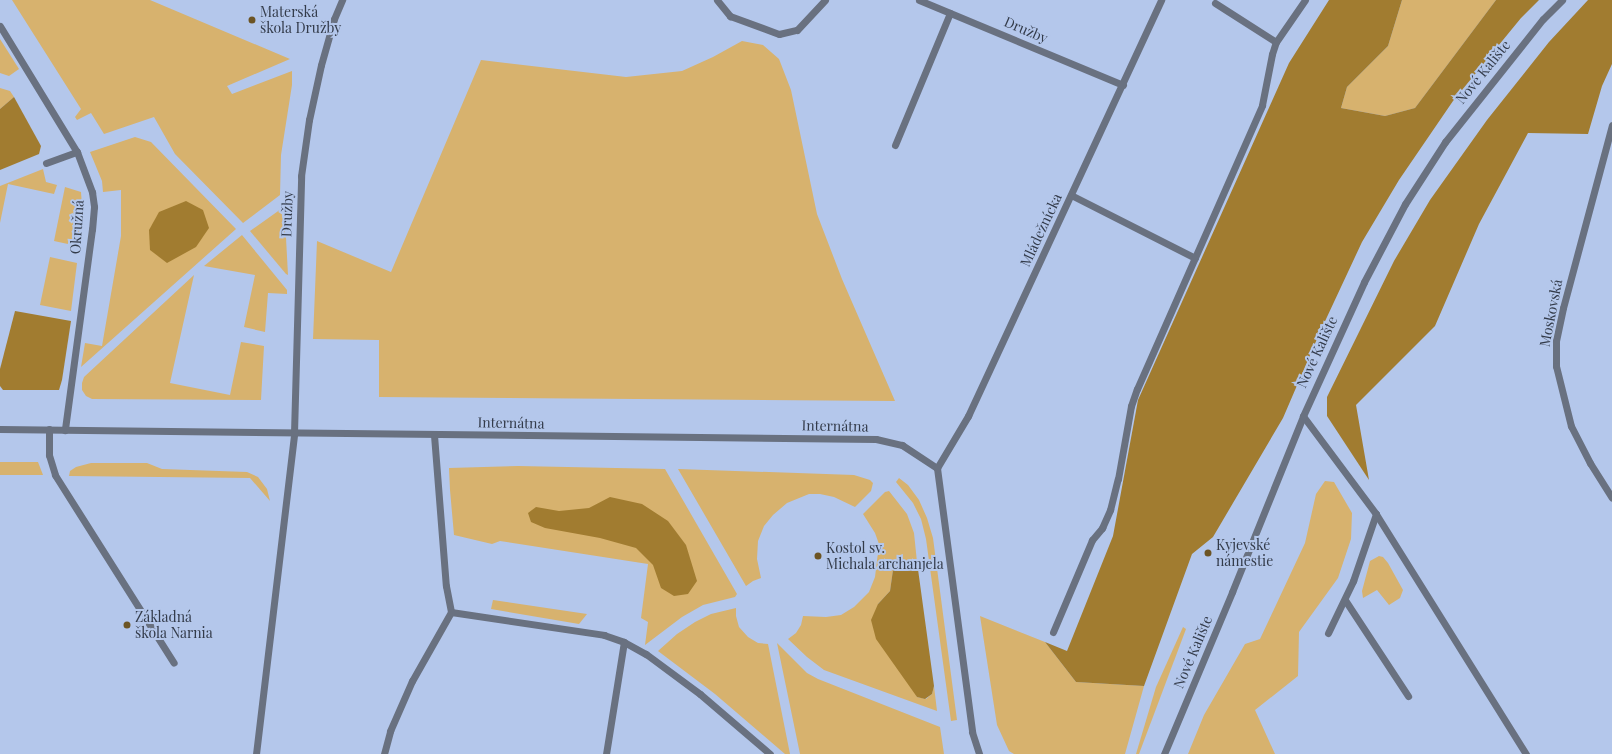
<!DOCTYPE html>
<html>
<head>
<meta charset="utf-8">
<style>
  body { margin:0 }
  #map { position:relative; width:1612px; height:754px; overflow:hidden; background:#b4c7eb; font-family:"Playfair Display",serif }
  div>[style] { position:absolute }
  [style*='--x'] { left:calc(var(--x)*1px); top:calc(var(--y)*1px); width:calc(var(--w)*1px); rotate:calc(var(--a)*1deg) }
  .green>* { inset:0; background:#d7b26e }
  .forest>* { inset:0; background:#a17c30 }
  .minor>* { height:7px; margin:-3.5px; padding:0 3.5px; transform-origin:3.5px; border-radius:3.5px; background:#697180 }
  .dots>* { width:11px; height:11px; translate:-50% -50%; box-sizing:border-box; border:2px solid #b4c7eb; border-radius:50% }
  span { translate:-50% -50%; white-space:nowrap; text-align:center; line-height:1.15; -webkit-text-stroke:4px #b4c7eb; paint-order:stroke }
  .poi-label { font-size:14px; color:#333b4a }
  .left { translate:0 -50%; text-align:left }
  .street-label { font-size:14px; color:#333b4a }
</style>
</head>
<body>
<div id="map">
  <div class="green">
    <div style="clip-path:polygon(12px 0,150px 0,290px 59px,227px 86px,232px 94px,292px 71px,292px 85px,281px 155px,280px 195px,243px 223px,175px 154px,154px 117px,104px 134px,91px 113px,77px 120px,75px 117px,81px 109px)"></div>
    <div style="clip-path:polygon(1402px 0,1496px 0,1415px 108px,1385px 116px,1341px 108px,1347px 87px,1388px 46px)"></div>
    <div style="clip-path:polygon(0 39px,19px 69px,9px 76px,0 73px)"></div>
    <div style="clip-path:polygon(742px 41px,763px 45px,779px 59px,791px 90px,817px 214px,842px 279px,895px 401px,379px 397px,379px 340px,313px 339px,317px 241px,391px 272px,481px 60px,626px 77px,682px 71px,713px 57px)"></div>
    <div style="clip-path:polygon(0 88px,10px 91px,14px 97px,0 109px)"></div>
    <div style="clip-path:polygon(135px 137px,151px 142px,236px 229px,81px 367px,85px 343px,102px 346px,121px 236px,121px 190px,103px 192px,102px 181px,90px 152px)"></div>
    <div style="clip-path:polygon(43px 169px,46px 182px,57px 185px,54px 194px,8px 184px,0 223px,0 186px)"></div>
    <div style="clip-path:polygon(65px 187px,81px 192px,82px 206px,77px 246px,54px 241px)"></div>
    <div style="clip-path:polygon(281px 209px,286px 238px,288px 275px,286px 274px,250px 231px)"></div>
    <div style="clip-path:polygon(242px 235px,287px 290px,287px 294px,268px 293px,265px 332px,244px 327px,255px 275px,204px 266px)"></div>
    <div style="clip-path:polygon(50px 257px,77px 263px,71px 311px,40px 305px)"></div>
    <div style="clip-path:polygon(194px 275px,170px 383px,230px 395px,241px 342px,264px 346px,261px 400px,92px 399px,86px 396px,82px 390px,82px 383px,84px 377px)"></div>
    <div style="clip-path:polygon(0 462px,38px 462px,43px 475px,0 475px)"></div>
    <div style="clip-path:polygon(91px 463px,147px 463px,162px 469px,247px 472px,258px 477px,267px 489px,270px 501px,250px 478px,69px 476px,70px 471px,76px 467px)"></div>
    <div style="clip-path:polygon(518px 466px,665px 469px,737px 594px,735px 597px,703px 605px,682px 617px,645px 645px,648px 622px,641px 618px,648px 564px,500px 541px,492px 544px,454px 535px,450px 490px,449px 468px)"></div>
    <div style="clip-path:polygon(678px 469px,854px 475px,870px 480px,873px 483px,871px 491px,855px 507px,834px 497px,820px 494px,809px 494px,787px 503px,773px 515px,764px 526px,758px 541px,757px 559px,761px 578px,753px 581px,746px 586px)"></div>
    <div style="clip-path:polygon(899px 478px,908px 485px,919px 500px,927px 518px,933px 538px,957px 720px,951px 721px,926px 539px,921px 519px,913px 503px,896px 482px)"></div>
    <div style="clip-path:polygon(1325px 481px,1334px 482px,1352px 513px,1351px 539px,1338px 578px,1299px 632px,1298px 676px,1255px 710px,1275px 754px,1188px 754px,1204px 715px,1245px 644px,1260px 639px,1305px 543px,1316px 494px)"></div>
    <div style="clip-path:polygon(889px 491px,907px 514px,914px 533px,917px 562px,893px 570px,890px 591px,878px 604px,917px 697px,926px 699px,932px 694px,934px 686px,937px 711px,824px 670px,807px 657px,788px 639px,796px 633px,801px 625px,803px 616px,826px 617px,841px 615px,854px 607px,869px 592px,875px 577px,879px 544px,875px 533px,863px 514px,885px 492px)"></div>
    <div style="clip-path:polygon(1379px 556px,1383px 557px,1388px 563px,1403px 590px,1400px 598px,1389px 605px,1377px 590px,1363px 598px,1362px 591px,1370px 561px)"></div>
    <div style="clip-path:polygon(493px 600px,587px 614px,579px 624px,491px 609px)"></div>
    <div style="clip-path:polygon(736px 608px,736px 616px,739px 627px,748px 637px,758px 643px,768px 644px,790px 754px,785px 754px,715px 694px,658px 651px,677px 634px,695px 622px,711px 614px)"></div>
    <div style="clip-path:polygon(980px 616px,1045px 642px,1076px 682px,1144px 686px,1125px 754px,1014px 754px,1009px 751px,997px 725px)"></div>
    <div style="clip-path:polygon(1183px 627px,1186px 629px,1139px 754px,1136px 754px,1156px 687px)"></div>
    <div style="clip-path:polygon(777px 643px,807px 673px,818px 679px,940px 727px,944px 754px,800px 754px)"></div>
  </div>
  <div class="forest">
    <div style="clip-path:polygon(1329px 0,1402px 0,1388px 46px,1347px 87px,1341px 108px,1385px 116px,1415px 108px,1496px 0,1539px 0,1521px 18px,1453px 101px,1399px 180px,1362px 242px,1320px 332px,1283px 418px,1213px 537px,1192px 554px,1144px 686px,1076px 682px,1045px 642px,1067px 651px,1113px 536px,1138px 400px,1289px 63px)"></div>
    <div style="clip-path:polygon(1588px 0,1612px 0,1612px 64px,1602px 86px,1588px 134px,1528px 133px,1479px 224px,1435px 326px,1356px 405px,1369px 480px,1327px 416px,1327px 397px,1394px 261px,1430px 200px,1487px 120px,1549px 42px)"></div>
    <div style="clip-path:polygon(14px 97px,41px 146px,39px 154px,0 170px,0 109px)"></div>
    <div style="clip-path:polygon(186px 201px,203px 210px,209px 228px,196px 247px,167px 263px,150px 250px,149px 230px,159px 212px)"></div>
    <div style="clip-path:polygon(15px 311px,71px 321px,62px 380px,59px 390px,3px 390px,0 386px,0 369px)"></div>
    <div style="clip-path:polygon(610px 497px,642px 504px,668px 521px,686px 545px,697px 581px,688px 594px,674px 596px,661px 588px,653px 565px,636px 548px,600px 538px,545px 528px,531px 522px,528px 513px,536px 507px,559px 511px,589px 508px)"></div>
    <div style="clip-path:polygon(917px 562px,934px 686px,932px 694px,925px 699px,917px 697px,876px 639px,871px 620px,878px 604px,890px 591px,893px 570px)"></div>
  </div>
  <div class="minor">
    <div style="--x:717;--y:0;--w:21;--a:51"></div>
    <div style="--x:730;--y:16;--w:52;--a:20.2"></div>
    <div style="--x:779;--y:34;--w:18;--a:-13"></div>
    <div style="--x:797;--y:30;--w:41;--a:-47"></div>
    <div style="--x:919;--y:0;--w:221;--a:22.6"></div>
    <div style="--x:1215;--y:3;--w:72;--a:32.6"></div>
    <div style="--x:0;--y:26;--w:148;--a:58.6"></div>
    <div style="--x:77;--y:152;--w:43;--a:69.4"></div>
    <div style="--x:92;--y:192;--w:15;--a:82"></div>
    <div style="--x:94;--y:207;--w:22;--a:95"></div>
    <div style="--x:92;--y:229;--w:203;--a:97.7"></div>
    <div style="--x:1612;--y:125;--w:189;--a:105"></div>
    <div style="--x:1563;--y:308;--w:34;--a:102"></div>
    <div style="--x:1556;--y:341;--w:25;--a:90"></div>
    <div style="--x:1556;--y:366;--w:62;--a:76"></div>
    <div style="--x:1571;--y:426;--w:42;--a:62.8"></div>
    <div style="--x:1590;--y:463;--w:41;--a:57.8"></div>
    <div style="--x:895;--y:145;--w:143;--a:-67.4"></div>
    <div style="--x:46;--y:163;--w:33;--a:-20"></div>
    <div style="--x:1071;--y:195;--w:139;--a:26.9"></div>
    <div style="--x:1303;--y:416;--w:122;--a:53.3"></div>
    <div style="--x:1376;--y:514;--w:283;--a:58"></div>
    <div style="--x:0;--y:429;--w:876;--a:0.65"></div>
    <div style="--x:876;--y:439;--w:27;--a:13"></div>
    <div style="--x:902;--y:445;--w:42;--a:33.3"></div>
    <div style="--x:937;--y:468;--w:266;--a:82.4"></div>
    <div style="--x:972;--y:732;--w:23;--a:72"></div>
    <div style="--x:49;--y:429;--w:26;--a:90"></div>
    <div style="--x:49;--y:455;--w:21;--a:73"></div>
    <div style="--x:55;--y:475;--w:222;--a:57.7"></div>
    <div style="--x:434;--y:435;--w:151;--a:85.5"></div>
    <div style="--x:446;--y:586;--w:26;--a:79"></div>
    <div style="--x:451;--y:612;--w:155;--a:8.5"></div>
    <div style="--x:604;--y:635;--w:21;--a:19"></div>
    <div style="--x:624;--y:642;--w:25;--a:29"></div>
    <div style="--x:646;--y:654;--w:67;--a:36.5"></div>
    <div style="--x:700;--y:694;--w:92;--a:40.6"></div>
    <div style="--x:937;--y:468;--w:61;--a:-59.2"></div>
    <div style="--x:968;--y:416;--w:459;--a:-65.1"></div>
    <div style="--x:1345;--y:600;--w:115;--a:56.7"></div>
    <div style="--x:1053;--y:632;--w:100;--a:-67"></div>
    <div style="--x:1092;--y:540;--w:16;--a:-50"></div>
    <div style="--x:1102;--y:528;--w:20;--a:-66"></div>
    <div style="--x:1110;--y:510;--w:32;--a:-76"></div>
    <div style="--x:1118;--y:479;--w:74;--a:-79.9"></div>
    <div style="--x:1131;--y:406;--w:18;--a:-71"></div>
    <div style="--x:1137;--y:389;--w:310;--a:-66.2"></div>
    <div style="--x:1262;--y:105;--w:52;--a:-78.9"></div>
    <div style="--x:1272;--y:54;--w:13;--a:-72"></div>
    <div style="--x:1276;--y:42;--w:51;--a:-55.4"></div>
    <div style="--x:1328;--y:633;--w:58;--a:-64.3"></div>
    <div style="--x:1353;--y:581;--w:71;--a:-71.1"></div>
    <div style="--x:256;--y:754;--w:323;--a:-83.2"></div>
    <div style="--x:294;--y:433;--w:257;--a:-88.4"></div>
    <div style="--x:301;--y:176;--w:57;--a:-81.9"></div>
    <div style="--x:309;--y:120;--w:56;--a:-77.7"></div>
    <div style="--x:321;--y:65;--w:48;--a:-74.2"></div>
    <div style="--x:334;--y:19;--w:21;--a:-67"></div>
    <div style="--x:384;--y:754;--w:24;--a:-75"></div>
    <div style="--x:390;--y:731;--w:55;--a:-66.3"></div>
    <div style="--x:412;--y:681;--w:79;--a:-60.5"></div>
    <div style="--x:606;--y:754;--w:113;--a:-80.9"></div>
    <div style="--x:1164;--y:754;--w:176;--a:-67.2"></div>
    <div style="--x:1232;--y:592;--w:190;--a:-68"></div>
    <div style="--x:1303;--y:416;--w:147;--a:-65.5"></div>
    <div style="--x:1364;--y:282;--w:88;--a:-62.3"></div>
    <div style="--x:1405;--y:204;--w:74;--a:-57.2"></div>
    <div style="--x:1445;--y:142;--w:157;--a:-51.5"></div>
    <div style="--x:1543;--y:19;--w:27;--a:-45"></div>
  </div>
  <div class="dots">
    <div style="left:252px;top:20px;background:#6c5424"></div>
    <div style="left:1208px;top:553px;background:#6c5424"></div>
    <div style="left:818px;top:556px;background:#6c5424"></div>
    <div style="left:127px;top:625px;background:#6c5424"></div>
  </div>
  <div class="poi-label">
    <span class="left" style="left:260px;top:20px">Materská<br>škola Družby</span>
    <span class="left" style="left:1216px;top:553px">Kyjevské<br>námestie</span>
    <span class="left" style="left:826px;top:556px">Kostol sv.<br>Michala archanjela</span>
    <span class="left" style="left:135px;top:625px">Základná<br>škola Narnia</span>
  </div>
  <div class="street-label">
    <span style="left:1026px;top:30px;rotate:23deg">Družby</span>
    <span style="left:1483px;top:72px;rotate:-51deg">Nové Kalište</span>
    <span style="left:287px;top:214px;rotate:-88deg">Družby</span>
    <span style="left:77px;top:227px;rotate:-86deg">Okružná</span>
    <span style="left:1041px;top:230px;rotate:-65deg">Mládežnícka</span>
    <span style="left:1551px;top:313px;rotate:-79deg">Moskovská</span>
    <span style="left:1317px;top:352px;rotate:-65deg">Nové Kalište</span>
    <span style="left:511px;top:423px;rotate:1deg">Internátna</span>
    <span style="left:835px;top:426px;rotate:1deg">Internátna</span>
    <span style="left:1193px;top:652px;rotate:-67deg">Nové Kalište</span>
  </div>
</div>
</body>
</html>
